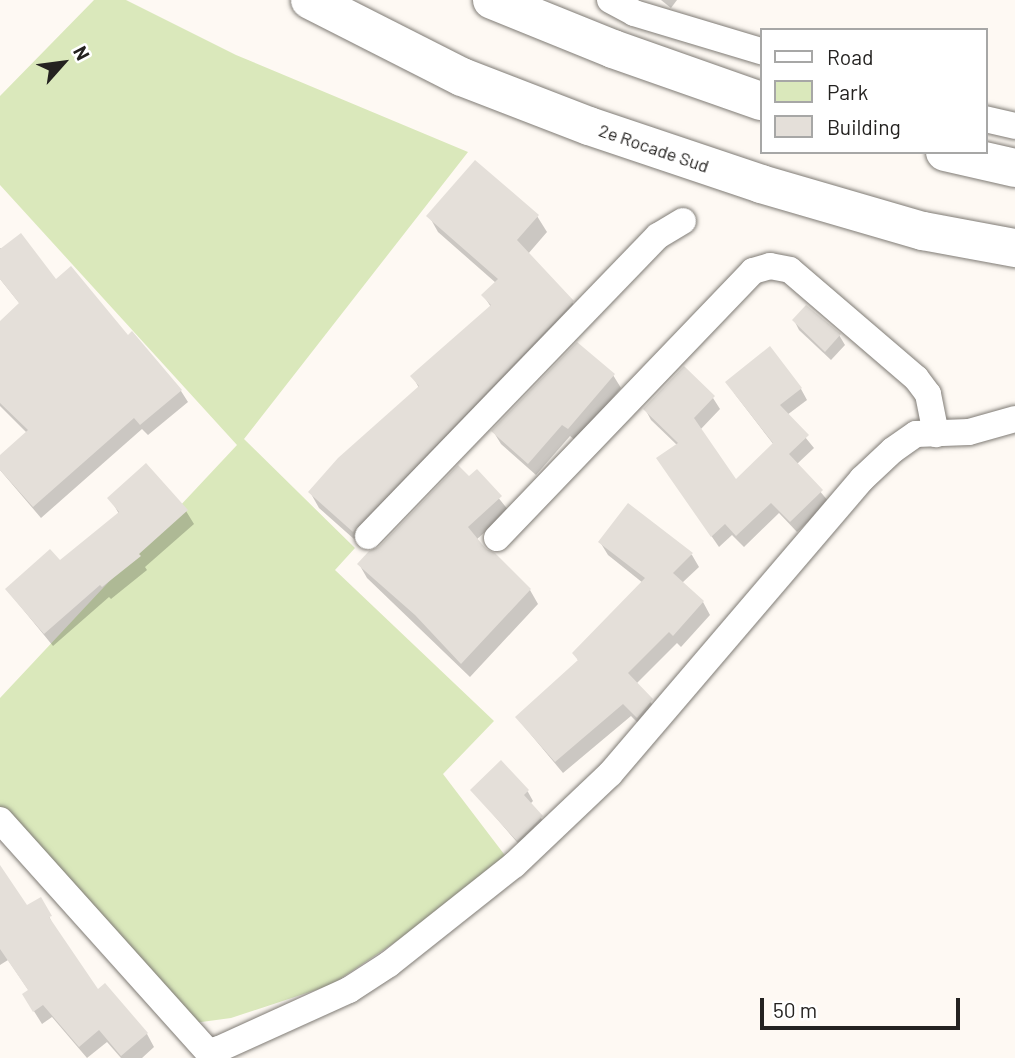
<!DOCTYPE html>
<html>
<head>
<meta charset="utf-8">
<style>
  body { margin:0 }
  #map { position:relative; width:1015px; height:1058px; overflow:hidden; background:#fef9f3; font-family:Barlow,sans-serif }
  div>[style] { position:absolute }
  [style*='--x'] { left:calc(var(--x)*1px); top:calc(var(--y)*1px); width:calc(var(--w)*1px); rotate:calc(var(--a)*1deg) }
  .green>* { inset:0; background:#dae8bb }
  .shadow>* { inset:0; background:#0003 }
  .building>* { inset:0; background:#e4dfd9 }
  .roads { filter:drop-shadow(0 0 2px #7f7b75) drop-shadow(0 0 2px #7f7b75) }
  .minor>* { height:26px; margin:-13px; padding:0 13px; transform-origin:13px; border-radius:13px; background:#fff }
  .highway>* { height:38px; margin:-19px; padding:0 19px; transform-origin:19px; border-radius:19px; background:#fff }
  span { translate:-50% -50%; white-space:nowrap; text-align:center; line-height:1.15; -webkit-text-stroke:5px #fff; paint-order:stroke }
  .street-label { font-size:18px; color:#242220 }
  .legend { position:absolute; left:760px; top:28px; width:228px; height:126px; box-sizing:border-box; background:#fff; border:2px solid #a7a7a6; margin:0; padding:9px 12px; list-style:none; font-size:21px; color:#242220 }
  .legend li { display:flex; align-items:center; gap:14px; height:35px }
  .legend b { width:35px; border:2px solid #a7a7a6 }
  .north { position:absolute; left:28px; top:28px; width:70px; height:70px; -webkit-text-stroke:5px #fff; paint-order:stroke; rotate:62deg; font-size:19px; font-weight:700; line-height:28px; text-align:center; color:#242220 }
  .north::after { content:''; display:block; margin:auto; width:24px; height:32px; background:#242220; clip-path:polygon(50% 0,100% 100%,50% 72%,0 100%) }
  .scale { position:absolute; left:760px; top:998px; width:200px; height:32px; box-sizing:border-box; border:4px solid #242220; border-top:0; padding-left:9px; font-size:21px; line-height:24px; white-space:nowrap; color:#242220; -webkit-text-stroke:5px #fff; paint-order:stroke }
</style>
</head>
<body>
<div id="map">
  <div class="green">
    <div style="clip-path:polygon(94px 0,126px 0,236px 55px,468px 152px,244px 439px,355px 548px,335px 570px,494px 721px,443px 774px,507px 858px,403px 937px,331px 985px,231px 1018px,194px 1023px,0 809px,0 698px,237px 445px,0 185px,0 96px)"></div>
  </div>
  <div class="shadow">
    <div style="clip-path:polygon(661px 0,677px 0,671px 8px)"></div>
    <div style="clip-path:polygon(429px 216px,537px 216px,547px 232px,528px 254px,572px 302px,581px 317px,363px 547px,319px 508px,310px 492px,419px 388px,413px 377px,491px 307px,483px 295px,496px 283px,438px 232px)"></div>
    <div style="clip-path:polygon(0 248px,56px 281px,128px 337px,181px 391px,188px 402px,148px 435px,142px 429px,41px 518px,0 470px,0 457px,27px 433px,0 406px,0 329px,20px 304px,0 279px)"></div>
    <div style="clip-path:polygon(794px 320px,839px 335px,845px 345px,831px 360px,799px 330px)"></div>
    <div style="clip-path:polygon(613px 375px,621px 388px,576px 441px,570px 436px,536px 475px,501px 444px,493px 431px)"></div>
    <div style="clip-path:polygon(801px 389px,807px 400px,787px 415px,814px 448px,797px 464px,829px 502px,797px 532px,779px 513px,744px 547px,732px 535px,719px 547px,665px 469px,677px 445px,651px 420px,645px 409px,713px 398px,720px 409px,700px 430px,736px 482px,774px 445px,734px 393px)"></div>
    <div style="clip-path:polygon(477px 471px,509px 511px,476px 540px,530px 590px,538px 604px,470px 677px,367px 578px,359px 564px)"></div>
    <div style="clip-path:polygon(110px 498px,186px 511px,194px 524px,145px 567px,147px 570px,111px 599px,109px 597px,53px 646px,7px 590px,60px 562px,119px 514px)"></div>
    <div style="clip-path:polygon(628px 506px,692px 555px,699px 567px,682px 583px,703px 602px,710px 615px,681px 647px,677px 643px,636px 684px,659px 713px,645px 730px,631px 716px,563px 773px,517px 718px,579px 662px,574px 653px,643px 583px,608px 555px,600px 542px)"></div>
    <div style="clip-path:polygon(501px 763px,528px 792px,533px 801px,530px 804px,547px 826px,523px 849px,472px 790px)"></div>
    <div style="clip-path:polygon(0 869px,27px 907px,41px 899px,56px 931px,98px 991px,147px 1034px,154px 1047px,142px 1058px,121px 1058px,107px 1042px,87px 1058px,52px 1017px,42px 1024px,32px 1008px,29px 991px,8px 960px,0 965px)"></div>
  </div>
  <div class="building">
    <div style="clip-path:polygon(475px 160px,539px 215px,517px 240px,574px 301px,353px 532px,308px 492px,338px 458px,419px 386px,410px 376px,491px 305px,481px 295px,498px 279px,426px 216px)"></div>
    <div style="clip-path:polygon(21px 233px,56px 279px,71px 266px,128px 335px,132px 331px,182px 390px,140px 425px,134px 418px,33px 507px,0 470px,0 455px,28px 430px,0 403px,0 321px,19px 303px,0 279px,0 249px)"></div>
    <div style="clip-path:polygon(806px 305px,841px 334px,825px 352px,792px 320px)"></div>
    <div style="clip-path:polygon(577px 342px,615px 374px,568px 429px,562px 425px,528px 464px,491px 431px)"></div>
    <div style="clip-path:polygon(770px 346px,802px 388px,780px 405px,809px 435px,789px 454px,823px 490px,790px 522px,771px 503px,736px 536px,725px 524px,711px 537px,656px 458px,678px 443px,643px 409px,684px 366px,715px 396px,694px 418px,736px 479px,773px 443px,725px 382px)"></div>
    <div style="clip-path:polygon(146px 463px,188px 510px,139px 554px,141px 556px,102px 587px,100px 585px,44px 634px,5px 589px,50px 549px,60px 560px,119px 512px,107px 498px)"></div>
    <div style="clip-path:polygon(458px 465px,469px 476px,477px 469px,502px 496px,468px 527px,486px 549px,495px 553px,531px 589px,461px 664px,415px 615px,357px 564px,369px 551px,379px 547px)"></div>
    <div style="clip-path:polygon(628px 503px,693px 553px,673px 573px,704px 601px,673px 636px,669px 632px,628px 673px,653px 699px,637px 718px,623px 704px,555px 762px,515px 717px,578px 660px,572px 653px,645px 578px,598px 542px)"></div>
    <div style="clip-path:polygon(501px 760px,529px 790px,524px 795px,543px 816px,517px 841px,470px 790px)"></div>
    <div style="clip-path:polygon(0 865px,27px 905px,41px 897px,52px 916px,49px 917px,98px 989px,105px 983px,148px 1033px,121px 1056px,99px 1030px,79px 1047px,43px 1005px,33px 1012px,22px 994px,28px 990px,0 949px)"></div>
  </div>
  <div class="roads">
    <div class="minor">
      <div style="--x:610;--y:0;--w:27;--a:28"></div>
      <div style="--x:634;--y:13;--w:133;--a:16.7"></div>
      <div style="--x:985;--y:119;--w:31;--a:13"></div>
      <div style="--x:368;--y:536;--w:417;--a:-46"></div>
      <div style="--x:658;--y:236;--w:29;--a:-31"></div>
      <div style="--x:497;--y:538;--w:370;--a:-46.2"></div>
      <div style="--x:753;--y:271;--w:18;--a:-16"></div>
      <div style="--x:770;--y:266;--w:20;--a:11"></div>
      <div style="--x:790;--y:270;--w:166;--a:40.6"></div>
      <div style="--x:916;--y:378;--w:20;--a:53"></div>
      <div style="--x:928;--y:394;--w:41;--a:78.7"></div>
      <div style="--x:0;--y:820;--w:312;--a:48.1"></div>
      <div style="--x:208;--y:1052;--w:11;--a:-15"></div>
      <div style="--x:219;--y:1049;--w:143;--a:-24.4"></div>
      <div style="--x:349;--y:990;--w:48;--a:-33"></div>
      <div style="--x:389;--y:964;--w:159;--a:-38.4"></div>
      <div style="--x:514;--y:865;--w:132;--a:-43.5"></div>
      <div style="--x:610;--y:774;--w:388;--a:-49.5"></div>
      <div style="--x:862;--y:479;--w:42;--a:-43.1"></div>
      <div style="--x:893;--y:450;--w:28;--a:-35"></div>
      <div style="--x:916;--y:434;--w:53;--a:-2.2"></div>
      <div style="--x:969;--y:432;--w:48;--a:-15.8"></div>
    </div>
    <div class="highway">
      <div style="--x:310;--y:0;--w:170;--a:26.9"></div>
      <div style="--x:462;--y:77;--w:136;--a:21.1"></div>
      <div style="--x:589;--y:126;--w:182;--a:18.6"></div>
      <div style="--x:761;--y:184;--w:169;--a:16.2"></div>
      <div style="--x:923;--y:231;--w:94;--a:10.5"></div>
      <div style="--x:492;--y:0;--w:131;--a:22"></div>
      <div style="--x:613;--y:49;--w:157;--a:19.4"></div>
      <div style="--x:945;--y:152;--w:72;--a:12.9"></div>
    </div>
  </div>
  <div class="street-label">
    <span style="left:654px;top:148px;rotate:19deg">2e Rocade Sud</span>
  </div>
  <ul class="legend">
  <li><b style="height:9px;background:#fff"></b>Road</li>
  <li><b style="height:19px;background:#dae8bb"></b>Park</li>
  <li><b style="height:19px;background:#e4dfd9"></b>Building</li>
  </ul>
  <div class="north">N</div>
  <div class="scale">50 m</div>
</div>
</body>
</html>
